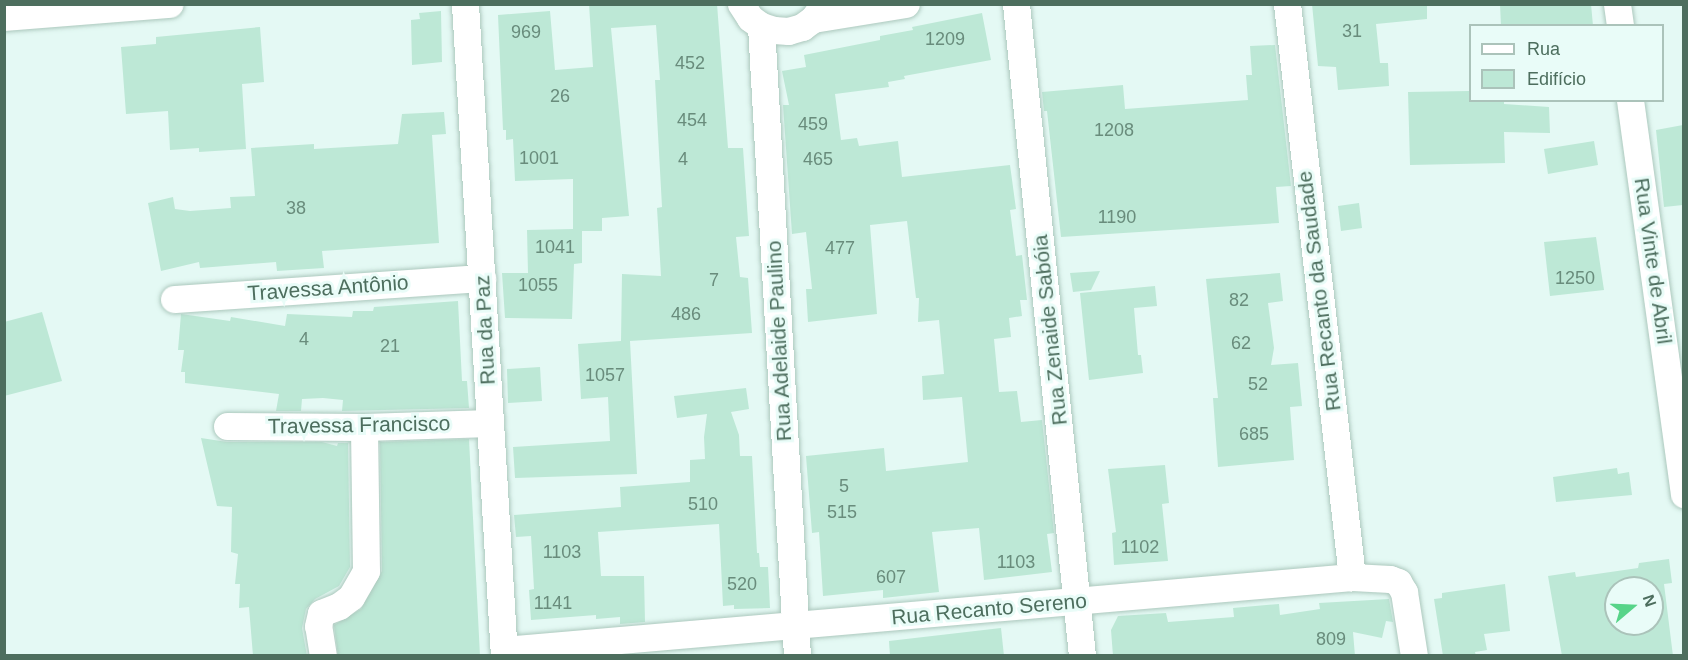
<!DOCTYPE html>
<html>
<head>
<meta charset="utf-8">
<style>
  body { margin:0 }
  #map { position:relative; width:1688px; height:660px; overflow:hidden; background:#e4f9f4; font-family:Arial,sans-serif }
  div>[style] { position:absolute }
  [style*='--x'] { left:calc(var(--x)*1px); top:calc(var(--y)*1px); width:calc(var(--w)*1px); rotate:calc(var(--a)*1deg) }
  .building>* { inset:0; background:#bde8d6 }
  .roads { filter:drop-shadow(0 0 2px #acc8bd) drop-shadow(0 0 2px #acc8bd) }
  .street>* { height:27px; margin:-13.5px; padding:0 13.5px; transform-origin:13.5px; border-radius:13.5px; background:#fff }
  span { translate:-50% -50%; white-space:nowrap; text-align:center; line-height:1.15; -webkit-text-stroke:6px #e9fcf8; paint-order:stroke }
  .number-label { font-size:18px; color:#698c7c }
  .number-label span { -webkit-text-stroke-width:0 }
  .street-label { font-size:21px; color:#4d6e5e }
  .frame { position:absolute; inset:0; border:6px solid #4d6e5e; pointer-events:none }
  .legend { position:absolute; left:1469px; top:24px; width:195px; height:78px; box-sizing:border-box; background:#e9fcf8; border:2px solid #abc3ba; margin:0; padding:8px 10px; list-style:none; font-size:18px; color:#4d6e5e }
  .legend li { display:flex; align-items:center; gap:12px; height:30px }
  .legend b { width:30px; border:2px solid #abc3ba }
  .north { position:absolute; left:1604px; top:576px; width:60px; height:60px; box-sizing:border-box; background:#e9fcf8; border:2px solid #abc3ba; border-radius:50%; rotate:71deg; font-size:16px; font-weight:700; line-height:24px; text-align:center; color:#4d6e5e }
  .north::after { content:''; display:block; margin:auto; width:21px; height:27px; background:#57d489; clip-path:polygon(50% 0,100% 100%,50% 72%,0 100%) }
</style>
</head>
<body>
<div id="map">
  <div class="building">
    <div style="clip-path:polygon(589px 4px,717px 4px,728px 148px,743px 148px,749px 236px,736px 237px,740px 277px,748px 278px,752px 333px,630px 341px,637px 474px,515px 478px,513px 447px,610px 441px,608px 397px,581px 399px,578px 344px,621px 341px,622px 274px,661px 276px,657px 208px,662px 207px,655px 80px,660px 80px,656px 25px,611px 28px,629px 216px,602px 218px,602px 231px,582px 231px,582px 263px,574px 264px,572px 319px,505px 318px,502px 273px,528px 273px,527px 230px,573px 229px,573px 179px,515px 181px,513px 139px,506px 140px,506px 130px,503px 130px,498px 15px,550px 11px,555px 70px,593px 67px)"></div>
    <div style="clip-path:polygon(1312px 4px,1427px 4px,1427px 19px,1376px 24px,1380px 63px,1388px 63px,1389px 86px,1338px 90px,1336px 67px,1318px 66px)"></div>
    <div style="clip-path:polygon(1500px 4px,1591px 4px,1593px 26px,1501px 26px)"></div>
    <div style="clip-path:polygon(441px 11px,442px 62px,412px 65px,411px 20px,420px 19px,419px 13px)"></div>
    <div style="clip-path:polygon(982px 13px,991px 60px,904px 76px,905px 79px,888px 82px,889px 87px,835px 94px,841px 140px,857px 138px,859px 146px,898px 141px,902px 177px,1010px 165px,1016px 209px,1010px 210px,1016px 256px,1022px 255px,1027px 300px,1020px 300px,1022px 316px,1009px 318px,1011px 337px,994px 339px,999px 392px,1017px 391px,1021px 422px,1042px 420px,1054px 533px,1047px 534px,1052px 572px,984px 580px,979px 528px,932px 532px,939px 592px,883px 598px,883px 590px,823px 596px,819px 532px,812px 533px,806px 456px,884px 448px,886px 471px,968px 462px,962px 397px,923px 400px,922px 376px,944px 374px,939px 320px,918px 322px,919px 298px,916px 298px,907px 221px,870px 225px,877px 314px,808px 322px,806px 289px,812px 289px,806px 232px,792px 234px,783px 105px,789px 105px,782px 71px,806px 67px,804px 55px,880px 40px,880px 36px,913px 30px,912px 27px)"></div>
    <div style="clip-path:polygon(260px 27px,264px 82px,242px 84px,246px 149px,199px 152px,199px 148px,170px 150px,168px 111px,126px 114px,121px 47px,156px 44px,156px 37px)"></div>
    <div style="clip-path:polygon(1275px 45px,1291px 186px,1276px 187px,1279px 223px,1061px 237px,1047px 111px,1044px 111px,1042px 92px,1123px 85px,1125px 109px,1248px 100px,1246px 75px,1252px 75px,1250px 46px)"></div>
    <div style="clip-path:polygon(1470px 91px,1470px 100px,1504px 100px,1504px 104px,1549px 107px,1550px 133px,1504px 132px,1505px 163px,1410px 165px,1408px 92px)"></div>
    <div style="clip-path:polygon(444px 112px,446px 134px,432px 135px,439px 243px,322px 251px,324px 268px,277px 271px,276px 262px,200px 268px,199px 262px,161px 271px,148px 203px,173px 197px,175px 209px,190px 211px,231px 208px,230px 197px,255px 196px,251px 148px,314px 144px,314px 149px,398px 144px,402px 114px)"></div>
    <div style="clip-path:polygon(1683px 125px,1683px 205px,1664px 207px,1656px 130px)"></div>
    <div style="clip-path:polygon(1594px 141px,1598px 165px,1548px 174px,1544px 149px)"></div>
    <div style="clip-path:polygon(1359px 203px,1362px 228px,1341px 231px,1338px 206px)"></div>
    <div style="clip-path:polygon(1596px 237px,1604px 290px,1550px 296px,1544px 242px)"></div>
    <div style="clip-path:polygon(1100px 271px,1091px 290px,1073px 292px,1070px 273px)"></div>
    <div style="clip-path:polygon(1280px 273px,1283px 301px,1268px 303px,1274px 348px,1271px 365px,1298px 363px,1302px 406px,1290px 407px,1294px 460px,1218px 467px,1213px 398px,1218px 398px,1206px 279px)"></div>
    <div style="clip-path:polygon(1155px 286px,1157px 306px,1134px 308px,1138px 355px,1141px 355px,1143px 373px,1089px 380px,1080px 293px)"></div>
    <div style="clip-path:polygon(458px 301px,462px 381px,467px 381px,469px 408px,342px 411px,343px 400px,323px 398px,302px 399px,301px 411px,276px 411px,279px 394px,185px 383px,185px 372px,181px 372px,184px 350px,178px 350px,181px 314px,230px 321px,231px 317px,285px 326px,287px 314px,352px 317px,353px 311px,373px 311px,374px 307px)"></div>
    <div style="clip-path:polygon(42px 312px,62px 381px,4px 396px,4px 322px)"></div>
    <div style="clip-path:polygon(540px 367px,542px 401px,508px 403px,507px 369px)"></div>
    <div style="clip-path:polygon(746px 388px,749px 409px,731px 412px,739px 435px,740px 456px,752px 456px,757px 553px,759px 553px,760px 567px,768px 567px,770px 608px,734px 609px,734px 605px,723px 606px,719px 524px,598px 532px,601px 576px,644px 576px,645px 622px,620px 624px,620px 617px,596px 619px,596px 615px,531px 620px,529px 590px,534px 589px,531px 536px,516px 537px,514px 515px,621px 507px,620px 487px,690px 482px,690px 460px,705px 459px,704px 437px,707px 414px,677px 418px,674px 396px)"></div>
    <div style="clip-path:polygon(201px 438px,227px 442px,322px 442px,337px 446px,338px 443px,348px 443px,350px 567px,339px 586px,315px 599px,306px 609px,302px 628px,307px 656px,253px 656px,249px 607px,239px 608px,240px 584px,235px 584px,238px 554px,231px 552px,232px 507px,217px 506px)"></div>
    <div style="clip-path:polygon(469px 439px,480px 656px,338px 656px,334px 625px,361px 609px,382px 571px,380px 442px)"></div>
    <div style="clip-path:polygon(1165px 465px,1169px 503px,1162px 504px,1168px 561px,1114px 565px,1112px 533px,1116px 532px,1108px 469px)"></div>
    <div style="clip-path:polygon(1617px 468px,1618px 474px,1629px 472px,1632px 495px,1556px 502px,1553px 477px)"></div>
    <div style="clip-path:polygon(evenodd,1669px 559px,1672px 583px,1664px 584px,1673px 656px,1562px 656px,1548px 576px,1575px 572px,1576px 577px,1638px 568px,1639px 563px,1669px 559px,1616px 588px,1652px 588px,1652px 624px,1616px 624px,1616px 588px)"></div>
    <div style="clip-path:polygon(1505px 584px,1510px 631px,1484px 634px,1487px 650px,1475px 652px,1476px 656px,1443px 656px,1434px 599px,1442px 598px,1442px 593px)"></div>
    <div style="clip-path:polygon(1389px 599px,1393px 622px,1386px 621px,1382px 638px,1353px 632px,1355px 656px,1113px 656px,1111px 630px,1118px 616px,1166px 613px,1168px 622px,1234px 617px,1233px 608px,1279px 604px,1280px 615px,1320px 609px,1319px 603px)"></div>
    <div style="clip-path:polygon(1001px 628px,1004px 656px,890px 656px,889px 641px)"></div>
  </div>
  <div class="roads">
    <div class="street">
      <div style="--x:465;--y:4;--w:653;--a:86.58"></div>
      <div style="--x:741;--y:4;--w:17;--a:57"></div>
      <div style="--x:750;--y:18;--w:14;--a:36"></div>
      <div style="--x:761;--y:26;--w:14;--a:17"></div>
      <div style="--x:774;--y:30;--w:14;--a:4"></div>
      <div style="--x:788;--y:31;--w:15;--a:-16"></div>
      <div style="--x:802;--y:27;--w:14;--a:-36"></div>
      <div style="--x:813;--y:19;--w:19;--a:-54"></div>
      <div style="--x:1016;--y:4;--w:655;--a:84.22"></div>
      <div style="--x:1287;--y:4;--w:577;--a:83.53"></div>
      <div style="--x:1617;--y:4;--w:22;--a:82"></div>
      <div style="--x:4;--y:17;--w:166;--a:-4.5"></div>
      <div style="--x:813;--y:19;--w:94;--a:-9.2"></div>
      <div style="--x:761;--y:26;--w:631;--a:86.73"></div>
      <div style="--x:1630;--y:100;--w:398;--a:82.2"></div>
      <div style="--x:174;--y:299;--w:309;--a:-3.9"></div>
      <div style="--x:227;--y:426;--w:137;--a:0.4"></div>
      <div style="--x:364;--y:427;--w:126;--a:-1.8"></div>
      <div style="--x:504;--y:650;--w:851;--a:-4.92"></div>
      <div style="--x:1352;--y:577;--w:38;--a:3"></div>
      <div style="--x:1390;--y:579;--w:9;--a:21"></div>
      <div style="--x:1398;--y:582;--w:12;--a:59"></div>
      <div style="--x:1404;--y:592;--w:65;--a:81.1"></div>
      <div style="--x:323;--y:656;--w:30;--a:-99"></div>
      <div style="--x:318;--y:626;--w:13;--a:-77"></div>
      <div style="--x:321;--y:613;--w:19;--a:-21"></div>
      <div style="--x:339;--y:606;--w:15;--a:-37"></div>
      <div style="--x:351;--y:597;--w:30;--a:-60"></div>
      <div style="--x:366;--y:571;--w:144;--a:-90.8"></div>
    </div>
  </div>
  <div class="number-label">
    <span style="left:1352px;top:31px">31</span>
    <span style="left:526px;top:32px">969</span>
    <span style="left:945px;top:39px">1209</span>
    <span style="left:690px;top:63px">452</span>
    <span style="left:560px;top:96px">26</span>
    <span style="left:692px;top:120px">454</span>
    <span style="left:813px;top:124px">459</span>
    <span style="left:1114px;top:130px">1208</span>
    <span style="left:539px;top:158px">1001</span>
    <span style="left:683px;top:159px">4</span>
    <span style="left:818px;top:159px">465</span>
    <span style="left:296px;top:208px">38</span>
    <span style="left:1117px;top:217px">1190</span>
    <span style="left:555px;top:247px">1041</span>
    <span style="left:840px;top:248px">477</span>
    <span style="left:1575px;top:278px">1250</span>
    <span style="left:714px;top:280px">7</span>
    <span style="left:538px;top:285px">1055</span>
    <span style="left:1239px;top:300px">82</span>
    <span style="left:686px;top:314px">486</span>
    <span style="left:304px;top:339px">4</span>
    <span style="left:1241px;top:343px">62</span>
    <span style="left:390px;top:346px">21</span>
    <span style="left:605px;top:375px">1057</span>
    <span style="left:1258px;top:384px">52</span>
    <span style="left:1254px;top:434px">685</span>
    <span style="left:844px;top:486px">5</span>
    <span style="left:703px;top:504px">510</span>
    <span style="left:842px;top:512px">515</span>
    <span style="left:1140px;top:547px">1102</span>
    <span style="left:562px;top:552px">1103</span>
    <span style="left:1016px;top:562px">1103</span>
    <span style="left:891px;top:577px">607</span>
    <span style="left:742px;top:584px">520</span>
    <span style="left:553px;top:603px">1141</span>
    <span style="left:1331px;top:639px">809</span>
  </div>
  <div class="street-label">
    <span style="left:1653px;top:261px;rotate:82deg">Rua Vinte de Abril</span>
    <span style="left:328px;top:288px;rotate:-4deg">Travessa Antônio</span>
    <span style="left:1319px;top:291px;rotate:-97deg">Rua Recanto da Saudade</span>
    <span style="left:485px;top:330px;rotate:-93deg">Rua da Paz</span>
    <span style="left:1050px;top:330px;rotate:-96deg">Rua Zenaide Sabóia</span>
    <span style="left:779px;top:341px;rotate:-93deg">Rua Adelaide Paulino</span>
    <span style="left:359px;top:425px;rotate:-1deg">Travessa Francisco</span>
    <span style="left:989px;top:609px;rotate:-5deg">Rua Recanto Sereno</span>
  </div>
  <div class="frame"></div>
  <ul class="legend">
  <li><b style="height:8px;background:#fff"></b>Rua</li>
  <li><b style="height:16px;background:#bde8d6"></b>Edifício</li>
  </ul>
  <div class="north">N</div>
</div>
</body>
</html>
